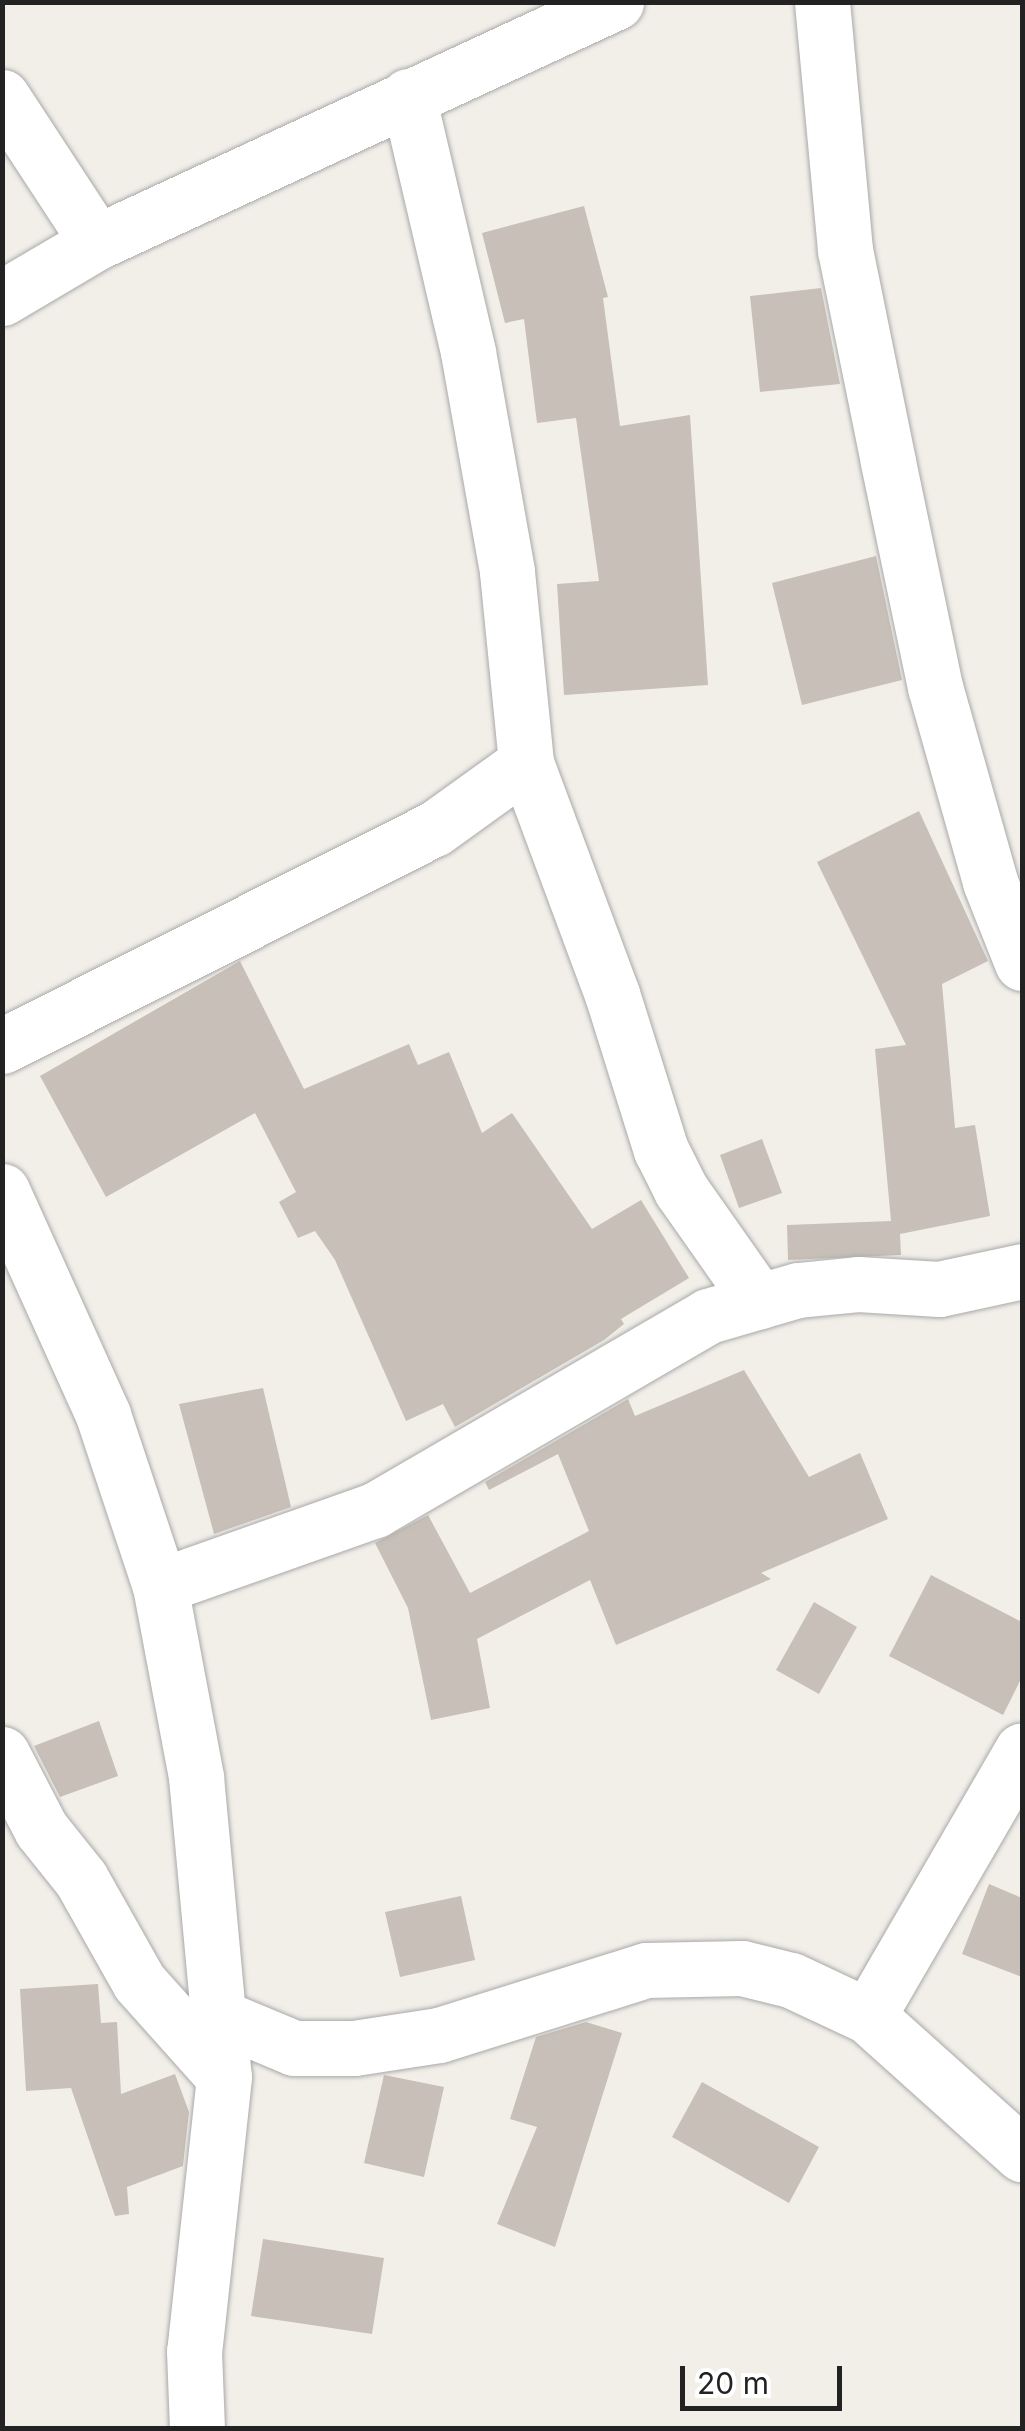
<!DOCTYPE html>
<html>
<head>
<meta charset="utf-8">
<style>
  body { margin:0 }
  #map { position:relative; width:1025px; height:2431px; overflow:hidden; background:#f2efe9; font-family:Inter,sans-serif }
  div>[style] { position:absolute }
  [style*='--x'] { left:calc(var(--x)*1px); top:calc(var(--y)*1px); width:calc(var(--w)*1px); rotate:calc(var(--a)*1deg) }
  .building>* { inset:0; background:#c7bfb8 }
  .roads { filter:drop-shadow(0 0 2px #a9a9a9) drop-shadow(0 0 2px #a9a9a9) }
  .minor>* { height:55px; margin:-27.5px; padding:0 27.5px; transform-origin:27.5px; border-radius:27.5px; background:#fff }
  span { translate:-50% -50%; white-space:nowrap; text-align:center; line-height:1.15; -webkit-text-stroke:9px #fff; paint-order:stroke }
  .frame { position:absolute; inset:0; border:5px solid #222; pointer-events:none }
  .scale { position:absolute; left:680px; top:2366px; width:162px; height:45px; box-sizing:border-box; border:5px solid #222; border-top:0; padding-left:12px; font-size:30px; line-height:35px; white-space:nowrap; color:#222; -webkit-text-stroke:8px #fff; paint-order:stroke }
</style>
</head>
<body>
<div id="map">
  <div class="building">
    <div style="clip-path:polygon(584px 206px,608px 297px,603px 298px,620px 426px,690px 415px,708px 685px,564px 695px,557px 584px,599px 581px,576px 418px,537px 423px,524px 319px,505px 323px,482px 233px)"></div>
    <div style="clip-path:polygon(821px 288px,840px 384px,760px 392px,750px 296px)"></div>
    <div style="clip-path:polygon(876px 556px,902px 680px,802px 705px,772px 583px)"></div>
    <div style="clip-path:polygon(919px 811px,988px 961px,942px 984px,955px 1128px,975px 1125px,990px 1216px,900px 1234px,901px 1255px,788px 1260px,787px 1225px,891px 1221px,875px 1049px,906px 1045px,817px 862px)"></div>
    <div style="clip-path:polygon(240px 961px,304px 1089px,409px 1044px,418px 1065px,449px 1052px,482px 1133px,512px 1113px,592px 1229px,641px 1200px,689px 1278px,621px 1319px,624px 1324px,604px 1340px,455px 1427px,443px 1404px,406px 1421px,335px 1260px,315px 1231px,298px 1238px,279px 1202px,296px 1192px,255px 1113px,106px 1197px,40px 1076px)"></div>
    <div style="clip-path:polygon(762px 1139px,782px 1193px,739px 1208px,720px 1155px)"></div>
    <div style="clip-path:polygon(744px 1370px,809px 1477px,860px 1453px,888px 1519px,761px 1573px,771px 1579px,616px 1645px,590px 1580px,477px 1639px,490px 1708px,431px 1720px,408px 1608px,375px 1543px,428px 1515px,470px 1593px,589px 1531px,558px 1454px,489px 1490px,485px 1482px,628px 1399px,635px 1416px)"></div>
    <div style="clip-path:polygon(263px 1388px,291px 1507px,214px 1534px,179px 1404px)"></div>
    <div style="clip-path:polygon(931px 1575px,1022px 1622px,1022px 1677px,1003px 1715px,889px 1656px)"></div>
    <div style="clip-path:polygon(814px 1602px,857px 1627px,819px 1694px,776px 1670px)"></div>
    <div style="clip-path:polygon(99px 1721px,118px 1776px,60px 1797px,34px 1746px)"></div>
    <div style="clip-path:polygon(989px 1884px,1022px 1898px,1022px 1977px,962px 1954px)"></div>
    <div style="clip-path:polygon(461px 1896px,475px 1960px,400px 1977px,385px 1912px)"></div>
    <div style="clip-path:polygon(98px 1984px,101px 2023px,117px 2022px,121px 2094px,175px 2074px,189px 2112px,183px 2166px,127px 2187px,129px 2214px,115px 2216px,71px 2088px,26px 2091px,20px 1989px)"></div>
    <div style="clip-path:polygon(586px 2022px,622px 2033px,555px 2247px,497px 2224px,537px 2127px,510px 2119px,536px 2037px)"></div>
    <div style="clip-path:polygon(384px 2075px,444px 2087px,424px 2177px,364px 2163px)"></div>
    <div style="clip-path:polygon(702px 2082px,819px 2147px,789px 2203px,672px 2137px)"></div>
    <div style="clip-path:polygon(263px 2239px,384px 2258px,372px 2334px,251px 2316px)"></div>
  </div>
  <div class="roads">
    <div class="minor">
      <div style="--x:822;--y:2;--w:249;--a:84.7"></div>
      <div style="--x:845;--y:250;--w:216;--a:78.5"></div>
      <div style="--x:888;--y:462;--w:230;--a:78.2"></div>
      <div style="--x:935;--y:687;--w:203;--a:74.2"></div>
      <div style="--x:990;--y:882;--w:87;--a:68.4"></div>
      <div style="--x:408;--y:96;--w:263;--a:76.8"></div>
      <div style="--x:468;--y:352;--w:223;--a:79.9"></div>
      <div style="--x:507;--y:572;--w:192;--a:84.3"></div>
      <div style="--x:526;--y:763;--w:246;--a:69.6"></div>
      <div style="--x:612;--y:994;--w:164;--a:72.6"></div>
      <div style="--x:661;--y:1150;--w:45;--a:63.4"></div>
      <div style="--x:681;--y:1190;--w:136;--a:54.9"></div>
      <div style="--x:2;--y:97;--w:173;--a:56.8"></div>
      <div style="--x:2;--y:298;--w:110;--a:-30.5"></div>
      <div style="--x:97;--y:242;--w:572;--a:-24.82"></div>
      <div style="--x:2;--y:1046;--w:483;--a:-26.7"></div>
      <div style="--x:434;--y:829;--w:113;--a:-35.7"></div>
      <div style="--x:2;--y:1191;--w:246;--a:65.7"></div>
      <div style="--x:103;--y:1415;--w:180;--a:71.6"></div>
      <div style="--x:160;--y:1586;--w:194;--a:79.3"></div>
      <div style="--x:196;--y:1777;--w:301;--a:84.7"></div>
      <div style="--x:224;--y:2077;--w:276;--a:96.2"></div>
      <div style="--x:194;--y:2351;--w:77;--a:87.8"></div>
      <div style="--x:160;--y:1586;--w:228;--a:-19.5"></div>
      <div style="--x:375;--y:1510;--w:385;--a:-30.2"></div>
      <div style="--x:708;--y:1316;--w:94;--a:-16.1"></div>
      <div style="--x:798;--y:1290;--w:60;--a:-5.7"></div>
      <div style="--x:858;--y:1284;--w:81;--a:3.5"></div>
      <div style="--x:939;--y:1289;--w:85;--a:-12.2"></div>
      <div style="--x:2;--y:1754;--w:85;--a:62.5"></div>
      <div style="--x:41;--y:1829;--w:64;--a:51.3"></div>
      <div style="--x:81;--y:1879;--w:118;--a:60.6"></div>
      <div style="--x:139;--y:1982;--w:127;--a:48.2"></div>
      <div style="--x:868;--y:2016;--w:307;--a:-59.9"></div>
      <div style="--x:220;--y:2017;--w:80;--a:22.7"></div>
      <div style="--x:294;--y:2048;--w:60;--a:0"></div>
      <div style="--x:354;--y:2048;--w:86;--a:-8.7"></div>
      <div style="--x:439;--y:2035;--w:217;--a:-17.4"></div>
      <div style="--x:646;--y:1970;--w:96;--a:-1.2"></div>
      <div style="--x:742;--y:1968;--w:50;--a:13.8"></div>
      <div style="--x:791;--y:1980;--w:85;--a:25.1"></div>
      <div style="--x:868;--y:2016;--w:207;--a:41.9"></div>
    </div>
  </div>
  <div class="frame"></div>
  <div class="scale">20 m</div>
</div>
</body>
</html>
